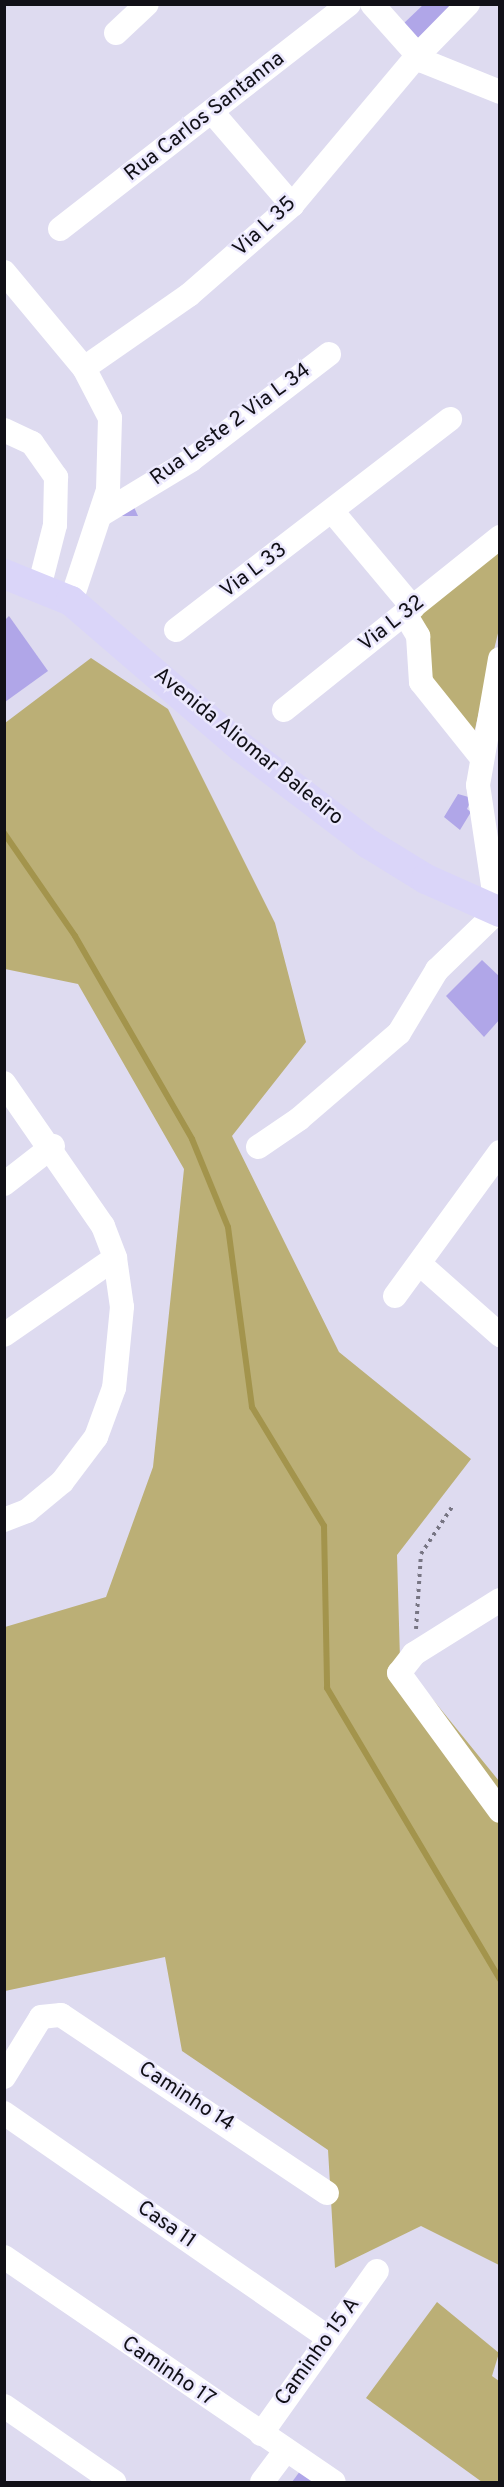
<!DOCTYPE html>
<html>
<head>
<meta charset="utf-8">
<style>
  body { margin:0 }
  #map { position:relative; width:504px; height:2487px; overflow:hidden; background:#dedbf0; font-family:Overpass,sans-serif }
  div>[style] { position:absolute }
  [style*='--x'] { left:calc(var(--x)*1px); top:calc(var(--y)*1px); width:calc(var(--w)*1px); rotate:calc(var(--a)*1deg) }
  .green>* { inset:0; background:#bbaf76 }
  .stream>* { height:6px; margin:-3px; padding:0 3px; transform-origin:3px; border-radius:3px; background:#a3944c }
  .building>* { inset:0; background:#b0a6e8 }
  .path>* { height:4px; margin-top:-2px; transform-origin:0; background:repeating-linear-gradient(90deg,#777583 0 3px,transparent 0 7.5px) }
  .minor>* { height:24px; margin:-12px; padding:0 12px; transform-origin:12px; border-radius:12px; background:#fff }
  .major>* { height:30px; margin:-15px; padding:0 15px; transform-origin:15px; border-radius:15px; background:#dad5f9 }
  span { translate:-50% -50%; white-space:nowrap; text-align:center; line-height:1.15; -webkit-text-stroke:5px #ebe8fd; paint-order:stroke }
  .street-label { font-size:21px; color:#111017 }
  .frame { position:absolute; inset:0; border:6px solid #111017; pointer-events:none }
</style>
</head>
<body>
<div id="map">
  <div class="green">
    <div style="clip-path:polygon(499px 549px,499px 629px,474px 733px,423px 671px,419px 615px)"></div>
    <div style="clip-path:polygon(91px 658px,168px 709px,275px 923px,306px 1042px,232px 1136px,339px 1352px,471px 1459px,397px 1555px,400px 1659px,499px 1781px,499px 2265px,421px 2226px,335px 2268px,328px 2150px,182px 2051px,165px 1957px,5px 1991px,5px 1627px,106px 1597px,153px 1467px,184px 1169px,78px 984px,5px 969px,5px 723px)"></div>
    <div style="clip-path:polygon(437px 2302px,499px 2353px,492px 2376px,499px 2381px,499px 2482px,482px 2482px,366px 2398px)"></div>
  </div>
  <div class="stream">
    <div style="--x:4;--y:833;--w:125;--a:55.4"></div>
    <div style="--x:75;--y:936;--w:234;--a:60"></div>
    <div style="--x:192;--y:1139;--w:95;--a:67.8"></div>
    <div style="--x:228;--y:1227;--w:182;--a:82.4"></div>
    <div style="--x:252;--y:1407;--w:139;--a:58.8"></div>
    <div style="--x:324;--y:1526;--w:162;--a:88.9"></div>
    <div style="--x:327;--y:1688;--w:339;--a:59.3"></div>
  </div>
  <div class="building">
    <div style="clip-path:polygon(424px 4px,454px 4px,415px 41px,402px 25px)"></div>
    <div style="clip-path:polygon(133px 505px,138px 516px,117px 516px)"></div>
    <div style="clip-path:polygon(9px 616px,48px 671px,5px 702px,5px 620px)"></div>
    <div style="clip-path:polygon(458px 794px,472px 798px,467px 809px,471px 812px,460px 830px,444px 817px)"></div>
    <div style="clip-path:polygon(482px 960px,500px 977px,500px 1019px,484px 1037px,446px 996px)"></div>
    <div style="clip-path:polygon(303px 2467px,320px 2482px,292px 2482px)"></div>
  </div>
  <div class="path">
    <div style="--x:416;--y:1629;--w:75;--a:-86.2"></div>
    <div style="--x:421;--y:1554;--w:56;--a:-56.6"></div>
  </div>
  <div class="minor">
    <div style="--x:372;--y:4;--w:76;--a:48.2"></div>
    <div style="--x:423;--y:61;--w:83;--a:21.9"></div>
    <div style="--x:116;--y:33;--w:42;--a:-43.1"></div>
    <div style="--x:212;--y:112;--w:123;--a:49.3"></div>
    <div style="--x:60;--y:229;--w:366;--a:-37.9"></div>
    <div style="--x:4;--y:272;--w:125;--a:50.2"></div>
    <div style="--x:84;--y:368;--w:56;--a:62.5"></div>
    <div style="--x:110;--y:418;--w:72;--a:91.6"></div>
    <div style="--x:108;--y:490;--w:117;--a:108.4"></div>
    <div style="--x:84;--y:368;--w:128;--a:-34.8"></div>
    <div style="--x:189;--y:295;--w:137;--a:-41.1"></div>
    <div style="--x:292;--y:205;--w:194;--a:-50"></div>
    <div style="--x:417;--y:56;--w:73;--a:-45.6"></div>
    <div style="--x:4;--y:430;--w:31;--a:25"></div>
    <div style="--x:32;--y:443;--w:42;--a:54.8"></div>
    <div style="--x:56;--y:477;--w:48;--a:91.2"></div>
    <div style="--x:55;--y:525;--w:61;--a:104.3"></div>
    <div style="--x:332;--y:511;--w:126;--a:50.1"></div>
    <div style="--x:102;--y:514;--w:104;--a:-31.2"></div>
    <div style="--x:191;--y:460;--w:174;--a:-37.5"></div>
    <div style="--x:405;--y:614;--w:26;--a:59"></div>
    <div style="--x:418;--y:636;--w:46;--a:86.3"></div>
    <div style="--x:421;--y:682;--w:96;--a:51.3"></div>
    <div style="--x:176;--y:630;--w:346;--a:-37.6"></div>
    <div style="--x:284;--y:710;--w:277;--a:-38.7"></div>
    <div style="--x:4;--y:1083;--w:174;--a:55.3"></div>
    <div style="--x:103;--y:1226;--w:34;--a:69"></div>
    <div style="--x:115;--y:1258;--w:49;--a:81.9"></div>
    <div style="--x:122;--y:1307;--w:81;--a:95.6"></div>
    <div style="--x:114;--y:1388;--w:52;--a:110.2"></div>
    <div style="--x:96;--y:1437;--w:56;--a:127.1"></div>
    <div style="--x:62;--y:1482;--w:45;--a:140.4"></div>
    <div style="--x:27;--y:1511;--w:25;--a:159"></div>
    <div style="--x:258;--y:1147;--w:50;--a:-34.3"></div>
    <div style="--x:299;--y:1119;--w:132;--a:-40.7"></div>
    <div style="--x:399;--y:1033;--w:74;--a:-58.9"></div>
    <div style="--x:437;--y:970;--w:83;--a:-44"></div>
    <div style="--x:497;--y:912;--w:128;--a:-98.5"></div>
    <div style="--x:478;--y:785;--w:128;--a:-80.1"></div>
    <div style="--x:4;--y:1184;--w:62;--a:-37.8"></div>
    <div style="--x:421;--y:1265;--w:106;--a:41.5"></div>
    <div style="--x:395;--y:1296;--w:178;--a:-53.9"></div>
    <div style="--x:4;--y:1335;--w:135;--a:-34.7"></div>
    <div style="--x:500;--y:1600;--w:102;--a:147.9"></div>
    <div style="--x:414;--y:1654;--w:24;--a:128"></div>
    <div style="--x:399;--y:1673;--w:171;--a:53.8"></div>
    <div style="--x:4;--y:2077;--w:70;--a:-58.3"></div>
    <div style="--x:41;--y:2017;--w:20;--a:-6"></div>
    <div style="--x:61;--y:2015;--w:320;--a:33.8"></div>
    <div style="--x:4;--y:2113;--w:394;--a:34.7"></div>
    <div style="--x:4;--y:2257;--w:399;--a:34.3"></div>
    <div style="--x:4;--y:2406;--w:134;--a:34.6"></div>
    <div style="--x:261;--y:2434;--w:200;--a:-54.6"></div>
    <div style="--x:262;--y:2482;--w:40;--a:-53"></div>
  </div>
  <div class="major">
    <div style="--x:4;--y:574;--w:72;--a:21.9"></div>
    <div style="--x:71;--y:601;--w:224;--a:40.7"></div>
    <div style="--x:241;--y:747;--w:161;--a:37.2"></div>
    <div style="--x:369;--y:844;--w:67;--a:31.6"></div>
    <div style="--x:426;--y:879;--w:81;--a:24"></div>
  </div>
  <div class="street-label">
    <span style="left:205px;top:117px;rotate:-38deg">Rua Carlos Santanna</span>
    <span style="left:265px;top:227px;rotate:-43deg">Via L 35</span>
    <span style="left:231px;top:425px;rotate:-36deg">Rua Leste 2 Via L 34</span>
    <span style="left:254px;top:571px;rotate:-37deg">Via L 33</span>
    <span style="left:392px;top:624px;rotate:-38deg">Via L 32</span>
    <span style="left:248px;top:747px;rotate:39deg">Avenida Aliomar Baleeiro</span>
    <span style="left:186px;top:2097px;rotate:33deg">Caminho 14</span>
    <span style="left:166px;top:2225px;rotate:35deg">Casa 11</span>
    <span style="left:318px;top:2352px;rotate:-54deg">Caminho 15 A</span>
    <span style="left:168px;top:2372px;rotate:34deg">Caminho 17</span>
  </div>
  <div class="frame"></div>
</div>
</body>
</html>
